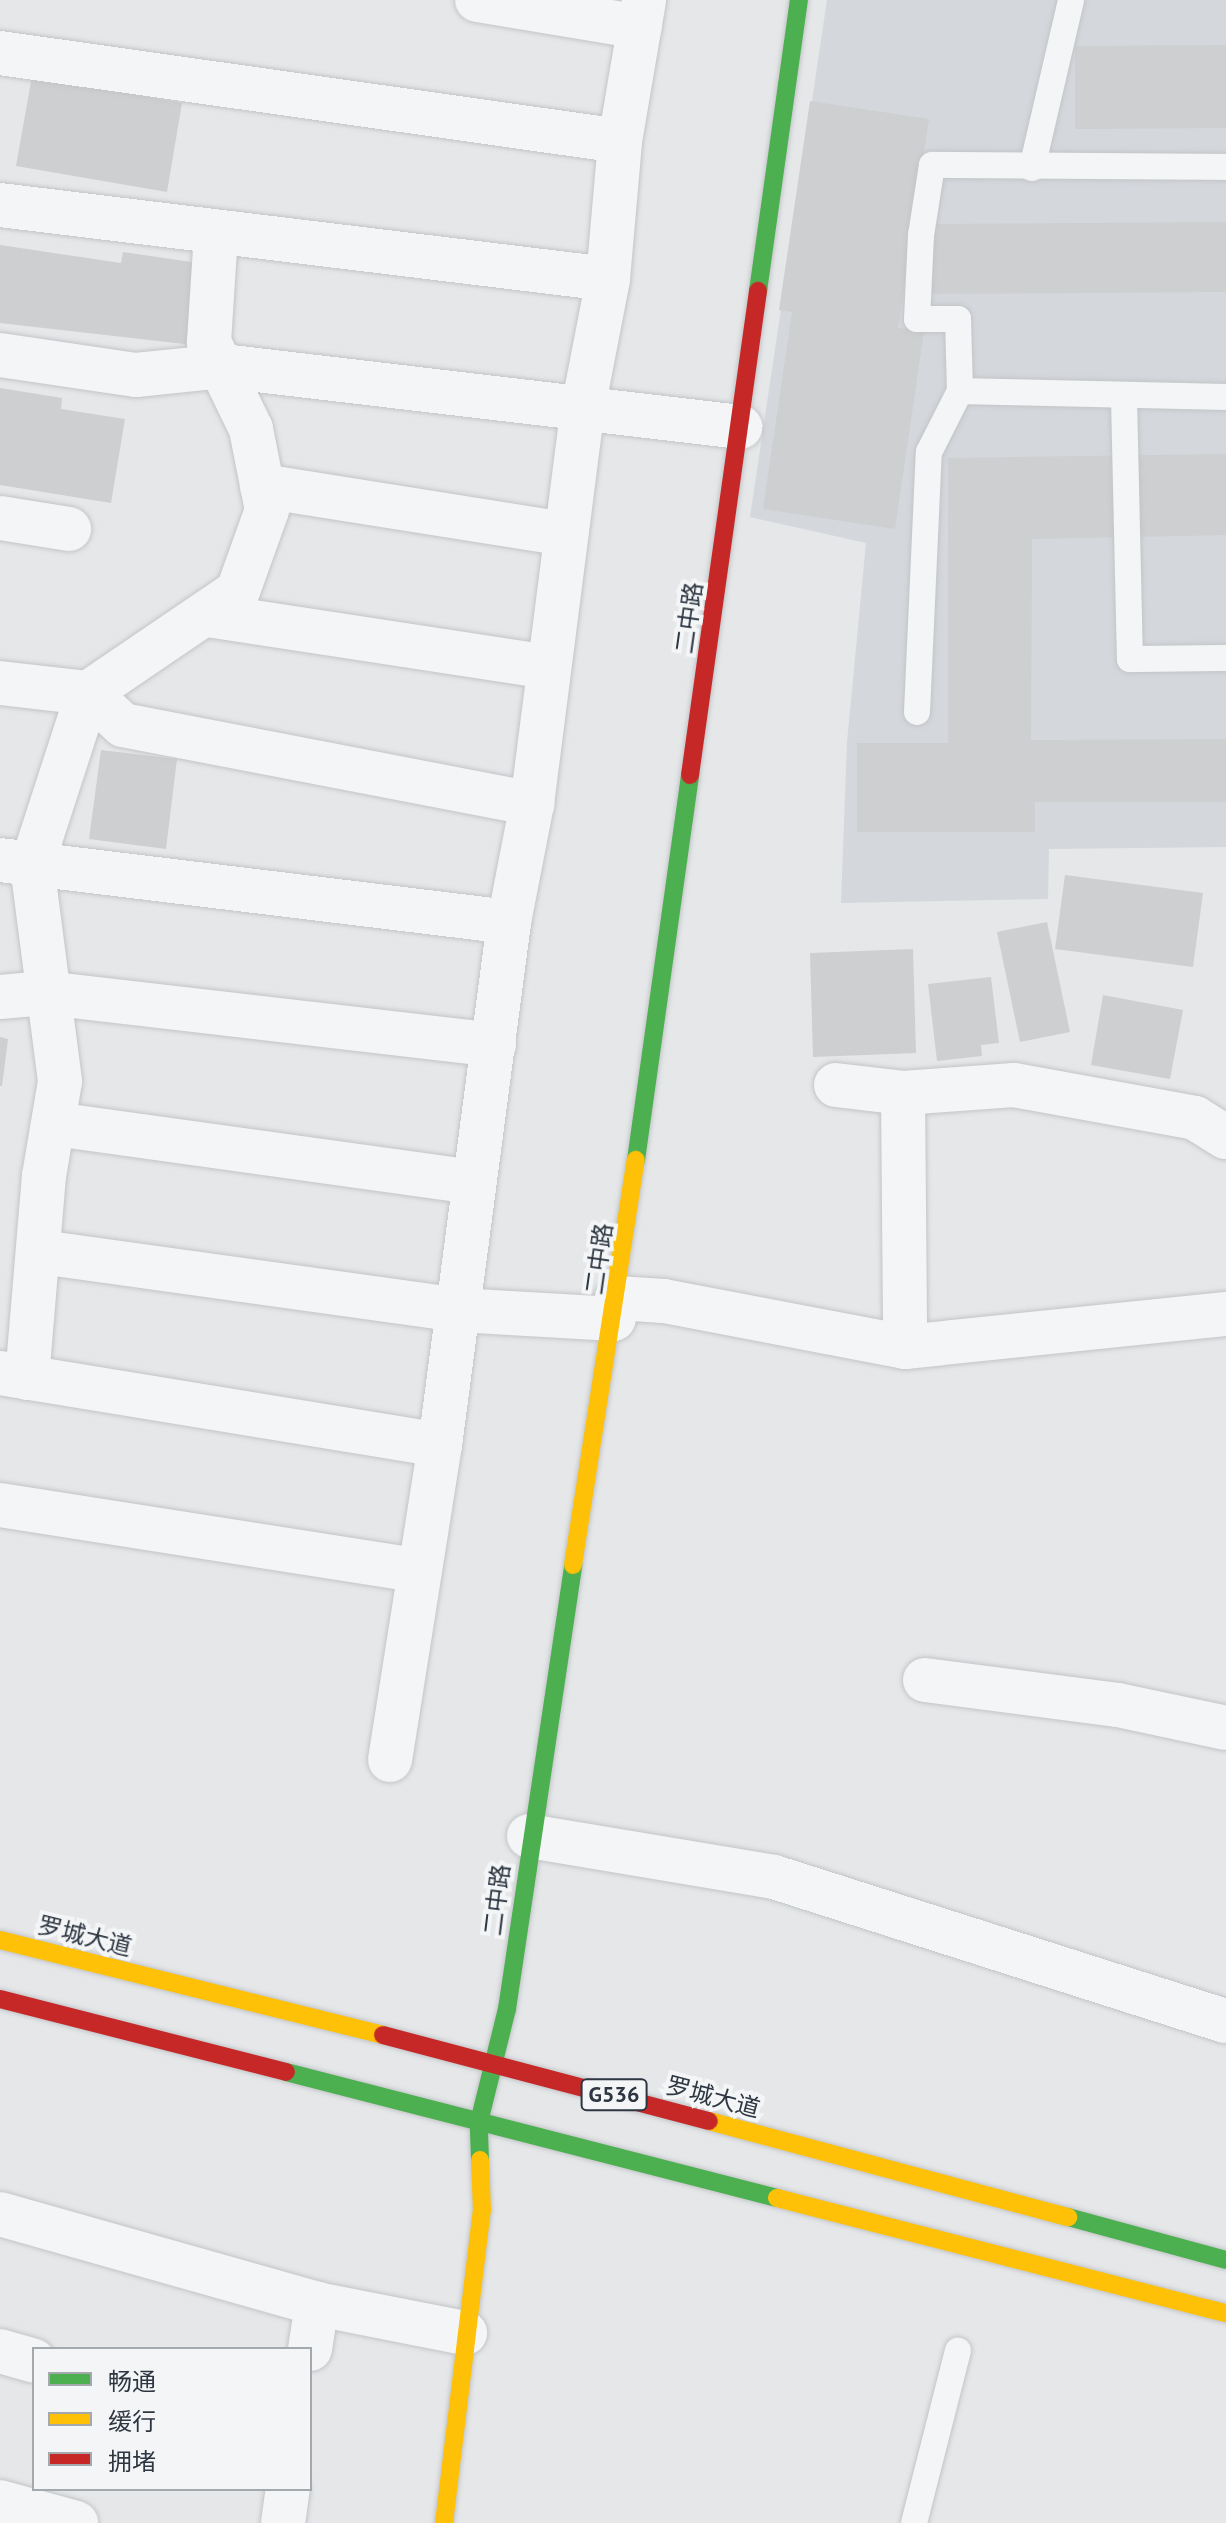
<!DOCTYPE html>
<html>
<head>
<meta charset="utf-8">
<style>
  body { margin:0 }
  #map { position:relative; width:1226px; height:2523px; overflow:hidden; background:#e5e7e9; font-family:"PT Sans","Noto Sans SC",sans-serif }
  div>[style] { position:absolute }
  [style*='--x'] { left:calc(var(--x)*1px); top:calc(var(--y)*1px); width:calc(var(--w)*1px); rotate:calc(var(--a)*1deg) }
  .built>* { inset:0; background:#d4d7dc }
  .building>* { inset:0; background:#cdcfd1 }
  .roads { filter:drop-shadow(0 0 2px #c3c5c7) drop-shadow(0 0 2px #c3c5c7) }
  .lane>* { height:26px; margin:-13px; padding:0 13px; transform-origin:13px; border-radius:13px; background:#f4f5f6 }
  .street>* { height:44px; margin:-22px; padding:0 22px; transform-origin:22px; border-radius:22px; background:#f4f5f6 }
  .fast>* { height:18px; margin:-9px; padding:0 9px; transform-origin:9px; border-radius:9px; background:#4caf50 }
  .slow>* { height:18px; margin:-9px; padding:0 9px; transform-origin:9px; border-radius:9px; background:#ffc107 }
  .jam>* { height:18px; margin:-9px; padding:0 9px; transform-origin:9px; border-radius:9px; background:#c62828 }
  span { translate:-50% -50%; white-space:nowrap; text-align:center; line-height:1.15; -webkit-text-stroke:8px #f3f5f7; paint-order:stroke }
  .shield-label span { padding:2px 6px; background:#f3f5f7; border:2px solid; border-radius:6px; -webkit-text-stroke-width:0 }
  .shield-label { font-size:22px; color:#2d3641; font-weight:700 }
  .street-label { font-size:24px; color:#2d3641 }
  .legend { position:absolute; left:32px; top:2347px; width:280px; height:144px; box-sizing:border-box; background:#f3f5f7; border:2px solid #a4a9ae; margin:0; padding:10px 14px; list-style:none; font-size:24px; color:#2d3641 }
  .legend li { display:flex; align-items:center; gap:16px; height:40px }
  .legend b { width:40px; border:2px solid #a4a9ae }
</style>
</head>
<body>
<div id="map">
  <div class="built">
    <div style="clip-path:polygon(827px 0,1226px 0,1226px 847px,1049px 849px,1048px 899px,841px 903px,847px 742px,866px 543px,750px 517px)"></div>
  </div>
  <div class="building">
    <div style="clip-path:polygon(1226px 45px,1226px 128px,1075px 129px,1075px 46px)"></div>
    <div style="clip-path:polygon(32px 76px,182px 103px,167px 192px,16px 166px)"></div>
    <div style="clip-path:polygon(810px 101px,929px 119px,898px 328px,924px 332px,895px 529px,763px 509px,792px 312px,779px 310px)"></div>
    <div style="clip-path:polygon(1226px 222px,1226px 292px,928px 294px,928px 224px)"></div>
    <div style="clip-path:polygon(0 245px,121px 263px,123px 252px,205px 264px,193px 345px,0 323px)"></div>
    <div style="clip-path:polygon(0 388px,62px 398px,61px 409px,125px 419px,111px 503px,0 485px)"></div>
    <div style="clip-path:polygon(1226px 454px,1226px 535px,1032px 539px,1031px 740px,1226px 739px,1226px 802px,1035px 802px,1035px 832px,857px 832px,857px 743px,948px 743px,948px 458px)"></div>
    <div style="clip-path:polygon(101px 750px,177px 759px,166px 849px,89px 839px)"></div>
    <div style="clip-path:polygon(1065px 875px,1203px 893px,1193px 967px,1055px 949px)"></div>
    <div style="clip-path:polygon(1047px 922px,1070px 1032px,1020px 1042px,997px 932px)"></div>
    <div style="clip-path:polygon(913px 949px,916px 1053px,813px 1057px,810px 953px)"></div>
    <div style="clip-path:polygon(991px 977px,999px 1043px,981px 1045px,982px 1056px,937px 1061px,928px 984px)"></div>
    <div style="clip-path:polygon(1103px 995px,1183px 1010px,1170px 1079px,1091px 1065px)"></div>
    <div style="clip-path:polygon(0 1037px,8px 1039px,2px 1086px,0 1086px)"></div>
  </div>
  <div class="roads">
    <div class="lane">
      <div style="--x:1226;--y:167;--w:294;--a:-179.6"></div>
      <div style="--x:932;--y:165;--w:71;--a:98.9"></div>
      <div style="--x:921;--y:235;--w:84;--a:92.7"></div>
      <div style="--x:917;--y:319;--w:41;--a:0"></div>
      <div style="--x:958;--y:319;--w:72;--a:88.4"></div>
      <div style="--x:960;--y:391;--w:266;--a:1.3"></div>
      <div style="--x:1032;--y:168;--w:172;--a:-76.9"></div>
      <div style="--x:1124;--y:398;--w:261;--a:88.7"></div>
      <div style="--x:1130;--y:659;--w:96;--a:-0.6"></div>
      <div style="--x:917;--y:712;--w:260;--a:-87.4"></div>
      <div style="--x:929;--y:452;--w:68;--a:-63.1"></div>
      <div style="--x:914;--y:2523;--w:178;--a:-75.7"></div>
    </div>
    <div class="street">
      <div style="--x:477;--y:0;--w:165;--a:9.4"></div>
      <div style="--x:0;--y:53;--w:626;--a:8.08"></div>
      <div style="--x:0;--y:205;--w:612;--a:6.94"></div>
      <div style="--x:0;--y:355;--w:137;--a:8.4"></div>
      <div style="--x:136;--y:375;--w:87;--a:-5.9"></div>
      <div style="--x:223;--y:366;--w:521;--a:6.73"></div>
      <div style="--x:262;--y:486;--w:308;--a:9"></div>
      <div style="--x:0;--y:518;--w:70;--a:9.1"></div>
      <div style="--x:208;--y:615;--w:344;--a:8.7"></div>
      <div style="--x:0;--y:683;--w:89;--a:6.5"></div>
      <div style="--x:88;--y:693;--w:47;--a:42.4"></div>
      <div style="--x:123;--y:725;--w:417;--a:10.9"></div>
      <div style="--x:0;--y:860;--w:513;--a:6.94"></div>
      <div style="--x:0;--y:997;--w:46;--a:-5"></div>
      <div style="--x:46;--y:993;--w:451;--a:6.6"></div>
      <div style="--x:836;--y:1085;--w:67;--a:6.8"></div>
      <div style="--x:903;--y:1093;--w:111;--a:-4.1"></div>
      <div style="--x:1014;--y:1085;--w:184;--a:10.3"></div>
      <div style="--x:1195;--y:1118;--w:36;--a:32"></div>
      <div style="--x:903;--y:1093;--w:254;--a:89.5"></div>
      <div style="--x:55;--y:1124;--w:421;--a:7.9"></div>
      <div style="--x:41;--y:1252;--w:421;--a:7.9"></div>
      <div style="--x:458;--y:1310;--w:156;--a:3.3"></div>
      <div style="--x:617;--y:1298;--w:47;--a:3.7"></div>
      <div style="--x:664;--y:1301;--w:245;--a:10.8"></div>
      <div style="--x:905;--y:1347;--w:323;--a:-5.9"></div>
      <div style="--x:0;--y:1373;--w:446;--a:9.3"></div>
      <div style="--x:27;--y:1378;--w:203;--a:-85.2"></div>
      <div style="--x:44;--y:1176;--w:96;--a:-80.4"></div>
      <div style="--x:60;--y:1081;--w:218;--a:-97.4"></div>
      <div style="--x:32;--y:865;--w:181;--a:-72"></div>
      <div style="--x:88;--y:693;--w:181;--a:-34.2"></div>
      <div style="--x:238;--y:591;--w:86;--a:-70.3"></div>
      <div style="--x:267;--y:510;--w:83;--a:-101.2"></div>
      <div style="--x:251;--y:429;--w:97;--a:-115.8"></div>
      <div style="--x:209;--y:342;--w:109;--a:-86.3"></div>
      <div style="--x:0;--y:1505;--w:425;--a:8.9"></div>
      <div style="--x:925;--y:1680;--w:195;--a:7.4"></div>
      <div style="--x:1118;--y:1705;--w:110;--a:12"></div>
      <div style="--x:390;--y:1760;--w:319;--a:-81"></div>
      <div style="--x:440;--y:1445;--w:528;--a:-82.48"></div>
      <div style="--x:509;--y:922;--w:120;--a:-79"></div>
      <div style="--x:532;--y:804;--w:399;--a:-82.7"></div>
      <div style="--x:583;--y:408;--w:131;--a:-79"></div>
      <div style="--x:608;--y:279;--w:139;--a:-85"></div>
      <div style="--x:620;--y:141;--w:143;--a:-80.3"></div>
      <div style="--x:529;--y:1836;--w:248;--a:9.5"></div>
      <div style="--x:774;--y:1877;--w:474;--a:17.7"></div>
      <div style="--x:0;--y:2214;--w:330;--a:15.8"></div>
      <div style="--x:317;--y:2304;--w:151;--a:11.1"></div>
      <div style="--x:310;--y:2349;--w:46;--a:-81.2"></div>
      <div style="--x:0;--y:2351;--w:35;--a:16"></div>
      <div style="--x:0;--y:2502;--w:79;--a:15.4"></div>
      <div style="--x:283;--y:2523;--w:34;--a:-82"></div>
    </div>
    <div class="fast">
      <div style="--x:758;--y:291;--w:294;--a:-82"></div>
      <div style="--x:636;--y:1160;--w:389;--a:-82"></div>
      <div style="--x:286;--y:2072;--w:507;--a:14.39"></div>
      <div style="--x:480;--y:2160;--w:38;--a:-92"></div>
      <div style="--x:479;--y:2122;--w:116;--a:-76.1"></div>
      <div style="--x:507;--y:2009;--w:449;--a:-81.5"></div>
      <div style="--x:1068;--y:2217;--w:164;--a:15.2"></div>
    </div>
    <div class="slow">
      <div style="--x:573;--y:1565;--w:410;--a:-81.2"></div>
      <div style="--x:0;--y:1940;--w:395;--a:13.9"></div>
      <div style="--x:709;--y:2121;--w:372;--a:15"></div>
      <div style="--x:777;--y:2198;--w:463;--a:14.4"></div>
      <div style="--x:444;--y:2523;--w:315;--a:-83.1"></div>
      <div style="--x:482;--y:2210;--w:50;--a:-92.3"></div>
    </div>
    <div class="jam">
      <div style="--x:690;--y:775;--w:489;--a:-82"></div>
      <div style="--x:0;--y:1999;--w:295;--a:14.3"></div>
      <div style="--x:383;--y:2035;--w:337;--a:14.8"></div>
    </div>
  </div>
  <div class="shield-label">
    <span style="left:614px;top:2095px">G536</span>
  </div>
  <div class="street-label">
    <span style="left:689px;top:618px;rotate:-82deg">二中路</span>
    <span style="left:599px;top:1259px;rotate:-82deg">二中路</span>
    <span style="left:497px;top:1900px;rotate:-83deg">二中路</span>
    <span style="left:85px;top:1936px;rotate:14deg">罗城大道</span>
    <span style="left:713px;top:2097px;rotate:15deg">罗城大道</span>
  </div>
  <ul class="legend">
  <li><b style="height:10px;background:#4caf50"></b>畅通</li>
  <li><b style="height:10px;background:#ffc107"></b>缓行</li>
  <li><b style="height:10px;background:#c62828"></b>拥堵</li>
  </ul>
</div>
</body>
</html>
